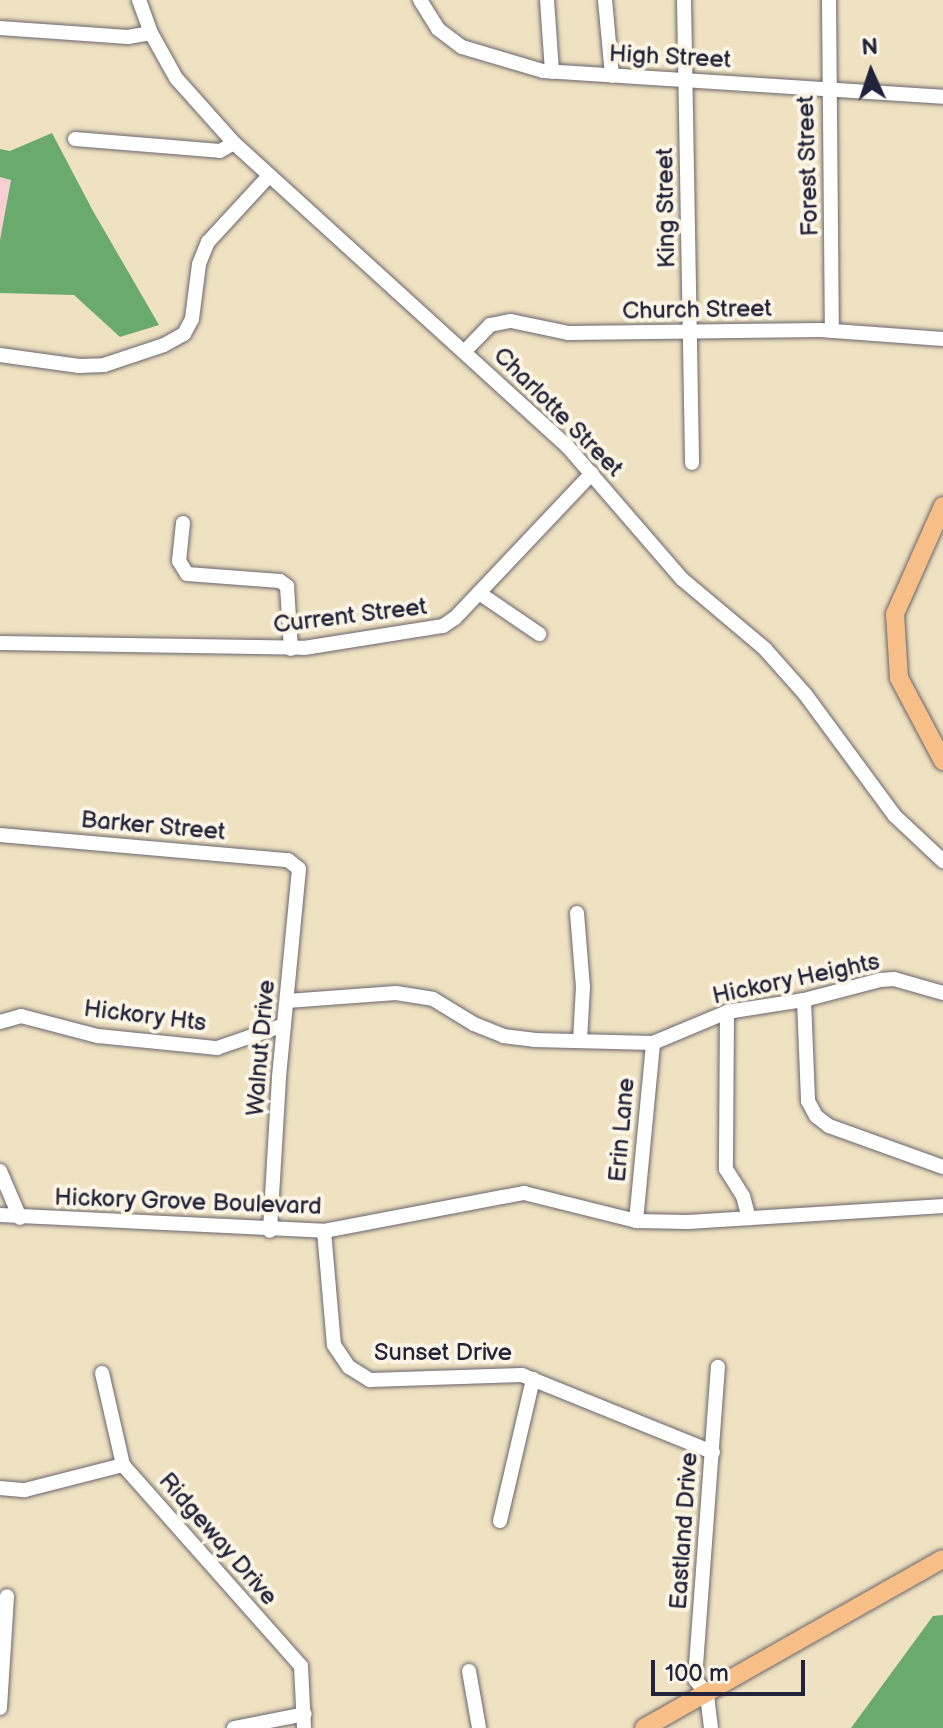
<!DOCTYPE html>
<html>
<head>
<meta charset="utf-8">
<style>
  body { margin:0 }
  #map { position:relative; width:943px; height:1728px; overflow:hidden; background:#efe2c2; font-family:"Balsamiq Sans",sans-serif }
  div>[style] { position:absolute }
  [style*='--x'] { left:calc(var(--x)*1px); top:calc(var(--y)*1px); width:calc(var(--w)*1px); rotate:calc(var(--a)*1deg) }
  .built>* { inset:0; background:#f7cfd2 }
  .forest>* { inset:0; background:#6baa6d }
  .roads { filter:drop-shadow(0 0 2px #6a656a) drop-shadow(0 0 2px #6a656a) }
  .minor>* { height:14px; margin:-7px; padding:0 7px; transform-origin:7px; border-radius:7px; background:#fff }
  .major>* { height:18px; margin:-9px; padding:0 9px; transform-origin:9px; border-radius:9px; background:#f7be87 }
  span { translate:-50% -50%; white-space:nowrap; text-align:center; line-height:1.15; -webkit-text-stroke:8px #fcf5e5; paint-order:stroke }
  .street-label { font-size:24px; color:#22223b }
  .north { position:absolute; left:831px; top:32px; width:80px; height:80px; -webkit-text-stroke:6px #fcf5e5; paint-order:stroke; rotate:357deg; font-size:22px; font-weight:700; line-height:32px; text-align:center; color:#22223b }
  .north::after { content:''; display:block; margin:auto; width:28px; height:36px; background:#22223b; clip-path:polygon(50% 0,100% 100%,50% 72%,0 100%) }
  .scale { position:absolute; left:651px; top:1660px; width:154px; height:36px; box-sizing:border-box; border:4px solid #22223b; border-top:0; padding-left:10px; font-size:24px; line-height:28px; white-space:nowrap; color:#22223b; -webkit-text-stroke:6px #fcf5e5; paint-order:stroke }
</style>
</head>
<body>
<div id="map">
  <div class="built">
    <div style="clip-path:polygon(0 177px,11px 180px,0 240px)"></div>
  </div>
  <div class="forest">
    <div style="clip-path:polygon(52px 133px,93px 211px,159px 325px,120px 337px,74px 295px,0 293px,0 240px,11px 180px,0 177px,0 149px,10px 151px)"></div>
    <div style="clip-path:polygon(943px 1615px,943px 1728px,851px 1728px,933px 1616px)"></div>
  </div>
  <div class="roads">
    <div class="minor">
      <div style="--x:139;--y:0;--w:35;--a:70"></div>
      <div style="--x:151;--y:33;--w:51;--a:60.9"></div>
      <div style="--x:176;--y:78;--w:87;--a:48.3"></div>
      <div style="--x:234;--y:143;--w:452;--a:42.3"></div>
      <div style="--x:568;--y:447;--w:174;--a:49.2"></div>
      <div style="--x:682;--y:579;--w:109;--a:40.1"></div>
      <div style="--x:765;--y:649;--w:60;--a:48.4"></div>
      <div style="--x:805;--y:694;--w:152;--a:53.6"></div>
      <div style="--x:895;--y:816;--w:66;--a:43.2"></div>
      <div style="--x:420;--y:0;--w:34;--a:58"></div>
      <div style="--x:438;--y:29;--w:30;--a:37"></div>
      <div style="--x:462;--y:47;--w:84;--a:16.5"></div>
      <div style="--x:543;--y:71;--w:401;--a:3.7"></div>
      <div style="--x:547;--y:0;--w:72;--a:86"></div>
      <div style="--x:605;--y:0;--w:76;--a:84.7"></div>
      <div style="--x:684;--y:0;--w:463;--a:89"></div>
      <div style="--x:829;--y:0;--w:331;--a:89.5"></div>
      <div style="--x:0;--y:28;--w:128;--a:4"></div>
      <div style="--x:128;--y:37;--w:23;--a:-10"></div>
      <div style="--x:75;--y:139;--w:145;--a:4.7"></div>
      <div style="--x:220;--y:151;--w:16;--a:-30"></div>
      <div style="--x:465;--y:351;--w:36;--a:-46"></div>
      <div style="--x:490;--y:325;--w:21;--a:-11"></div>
      <div style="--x:511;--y:321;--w:58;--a:11.9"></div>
      <div style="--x:568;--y:333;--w:252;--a:-0.7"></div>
      <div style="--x:820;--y:330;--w:123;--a:4.2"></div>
      <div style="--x:0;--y:355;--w:80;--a:7.9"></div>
      <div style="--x:79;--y:366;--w:25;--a:-2"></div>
      <div style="--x:104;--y:365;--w:63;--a:-18.4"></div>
      <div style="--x:164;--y:345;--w:23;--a:-29"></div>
      <div style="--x:184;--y:334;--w:17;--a:-62"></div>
      <div style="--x:192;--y:319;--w:55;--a:-82.7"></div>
      <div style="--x:199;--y:264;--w:24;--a:-68"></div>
      <div style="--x:208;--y:242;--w:90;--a:-47.3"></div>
      <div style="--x:183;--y:523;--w:38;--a:96"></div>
      <div style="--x:179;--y:561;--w:15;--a:58"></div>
      <div style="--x:187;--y:574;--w:93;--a:4.3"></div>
      <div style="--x:280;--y:581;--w:9;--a:36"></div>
      <div style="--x:287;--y:586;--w:63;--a:86.4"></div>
      <div style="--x:479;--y:593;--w:73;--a:34.3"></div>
      <div style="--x:0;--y:643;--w:304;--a:0.9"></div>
      <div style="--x:304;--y:648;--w:141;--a:-9"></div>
      <div style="--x:443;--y:626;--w:14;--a:-34"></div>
      <div style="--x:455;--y:618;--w:199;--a:-46.6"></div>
      <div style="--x:0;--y:835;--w:289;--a:5"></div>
      <div style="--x:288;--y:860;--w:14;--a:39"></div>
      <div style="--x:299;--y:869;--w:210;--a:95.5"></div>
      <div style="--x:279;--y:1078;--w:153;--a:93.4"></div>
      <div style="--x:577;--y:913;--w:74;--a:85.4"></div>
      <div style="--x:583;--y:987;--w:54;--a:93.2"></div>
      <div style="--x:804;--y:1000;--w:101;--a:87.7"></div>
      <div style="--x:808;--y:1101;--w:17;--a:62"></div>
      <div style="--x:816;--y:1116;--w:16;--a:38"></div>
      <div style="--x:829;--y:1126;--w:121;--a:19.8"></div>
      <div style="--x:287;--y:1001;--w:109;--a:-4.2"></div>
      <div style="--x:396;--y:993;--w:37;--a:9"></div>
      <div style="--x:433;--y:999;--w:48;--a:31.4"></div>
      <div style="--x:474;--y:1024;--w:31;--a:22"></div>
      <div style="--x:503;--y:1036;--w:31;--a:7"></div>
      <div style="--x:534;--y:1040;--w:119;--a:1.4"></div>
      <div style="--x:653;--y:1043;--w:80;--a:-22.7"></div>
      <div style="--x:727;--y:1012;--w:78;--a:-8.9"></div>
      <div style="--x:804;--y:1000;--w:79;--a:-14.7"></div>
      <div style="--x:880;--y:980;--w:14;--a:-4"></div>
      <div style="--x:894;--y:979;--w:51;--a:15.9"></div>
      <div style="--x:727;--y:1012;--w:157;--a:90.4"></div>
      <div style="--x:726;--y:1169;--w:32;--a:58"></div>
      <div style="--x:743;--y:1196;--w:23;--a:75"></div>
      <div style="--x:0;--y:1022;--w:22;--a:-16"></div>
      <div style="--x:21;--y:1016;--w:80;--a:14.6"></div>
      <div style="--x:98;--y:1036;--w:120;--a:5.8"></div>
      <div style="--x:217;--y:1048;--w:71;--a:-18.9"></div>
      <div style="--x:0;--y:1171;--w:51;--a:66.9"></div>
      <div style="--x:0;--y:1215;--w:324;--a:2.8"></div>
      <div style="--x:324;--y:1231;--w:204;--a:-10.8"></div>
      <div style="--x:524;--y:1193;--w:115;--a:14"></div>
      <div style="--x:636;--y:1221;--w:52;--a:1.1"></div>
      <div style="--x:688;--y:1222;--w:256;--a:-3.6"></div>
      <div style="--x:636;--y:1221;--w:179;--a:-84.5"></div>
      <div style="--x:324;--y:1231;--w:114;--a:85"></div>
      <div style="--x:334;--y:1345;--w:27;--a:56"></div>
      <div style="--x:349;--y:1367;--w:25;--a:32"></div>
      <div style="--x:370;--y:1380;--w:152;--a:-1.9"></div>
      <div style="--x:522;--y:1375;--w:206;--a:22"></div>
      <div style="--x:102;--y:1373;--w:94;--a:77.1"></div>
      <div style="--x:123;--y:1465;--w:268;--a:48.5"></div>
      <div style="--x:301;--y:1666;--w:62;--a:87.2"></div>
      <div style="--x:0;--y:1488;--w:25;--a:5"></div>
      <div style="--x:25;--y:1490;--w:101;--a:-14.3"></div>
      <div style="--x:500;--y:1521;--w:146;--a:-76.9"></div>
      <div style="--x:469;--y:1671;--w:58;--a:80"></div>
      <div style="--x:0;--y:1708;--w:112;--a:-86.4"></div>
      <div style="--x:234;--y:1728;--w:72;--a:-11.2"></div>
      <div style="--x:711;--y:1728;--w:34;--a:-97"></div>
      <div style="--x:707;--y:1694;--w:19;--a:-129"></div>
      <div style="--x:695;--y:1679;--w:313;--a:-85.8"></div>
    </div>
    <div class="major">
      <div style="--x:943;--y:506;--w:118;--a:114"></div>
      <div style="--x:895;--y:614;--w:64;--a:86.4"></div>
      <div style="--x:899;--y:678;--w:94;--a:62.1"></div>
      <div style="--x:644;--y:1728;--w:343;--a:-29.5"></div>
    </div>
  </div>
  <div class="street-label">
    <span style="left:670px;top:57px;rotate:3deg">High Street</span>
    <span style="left:808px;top:166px;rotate:-92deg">Forest Street</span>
    <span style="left:666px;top:208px;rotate:-91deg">King Street</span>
    <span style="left:697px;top:310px;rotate:-1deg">Church Street</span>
    <span style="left:558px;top:412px;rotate:45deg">Charlotte Street</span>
    <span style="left:350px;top:616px;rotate:-7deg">Current Street</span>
    <span style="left:153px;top:826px;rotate:5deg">Barker Street</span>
    <span style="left:796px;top:979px;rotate:-12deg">Hickory Heights</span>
    <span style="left:145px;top:1016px;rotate:7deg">Hickory Hts</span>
    <span style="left:261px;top:1048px;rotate:-85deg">Walnut Drive</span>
    <span style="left:622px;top:1130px;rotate:-85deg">Erin Lane</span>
    <span style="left:188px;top:1202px;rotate:2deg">Hickory Grove Boulevard</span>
    <span style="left:443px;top:1353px">Sunset Drive</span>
    <span style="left:684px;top:1531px;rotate:-86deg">Eastland Drive</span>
    <span style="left:218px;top:1539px;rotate:49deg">Ridgeway Drive</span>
  </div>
  <div class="north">N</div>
  <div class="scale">100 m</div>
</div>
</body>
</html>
